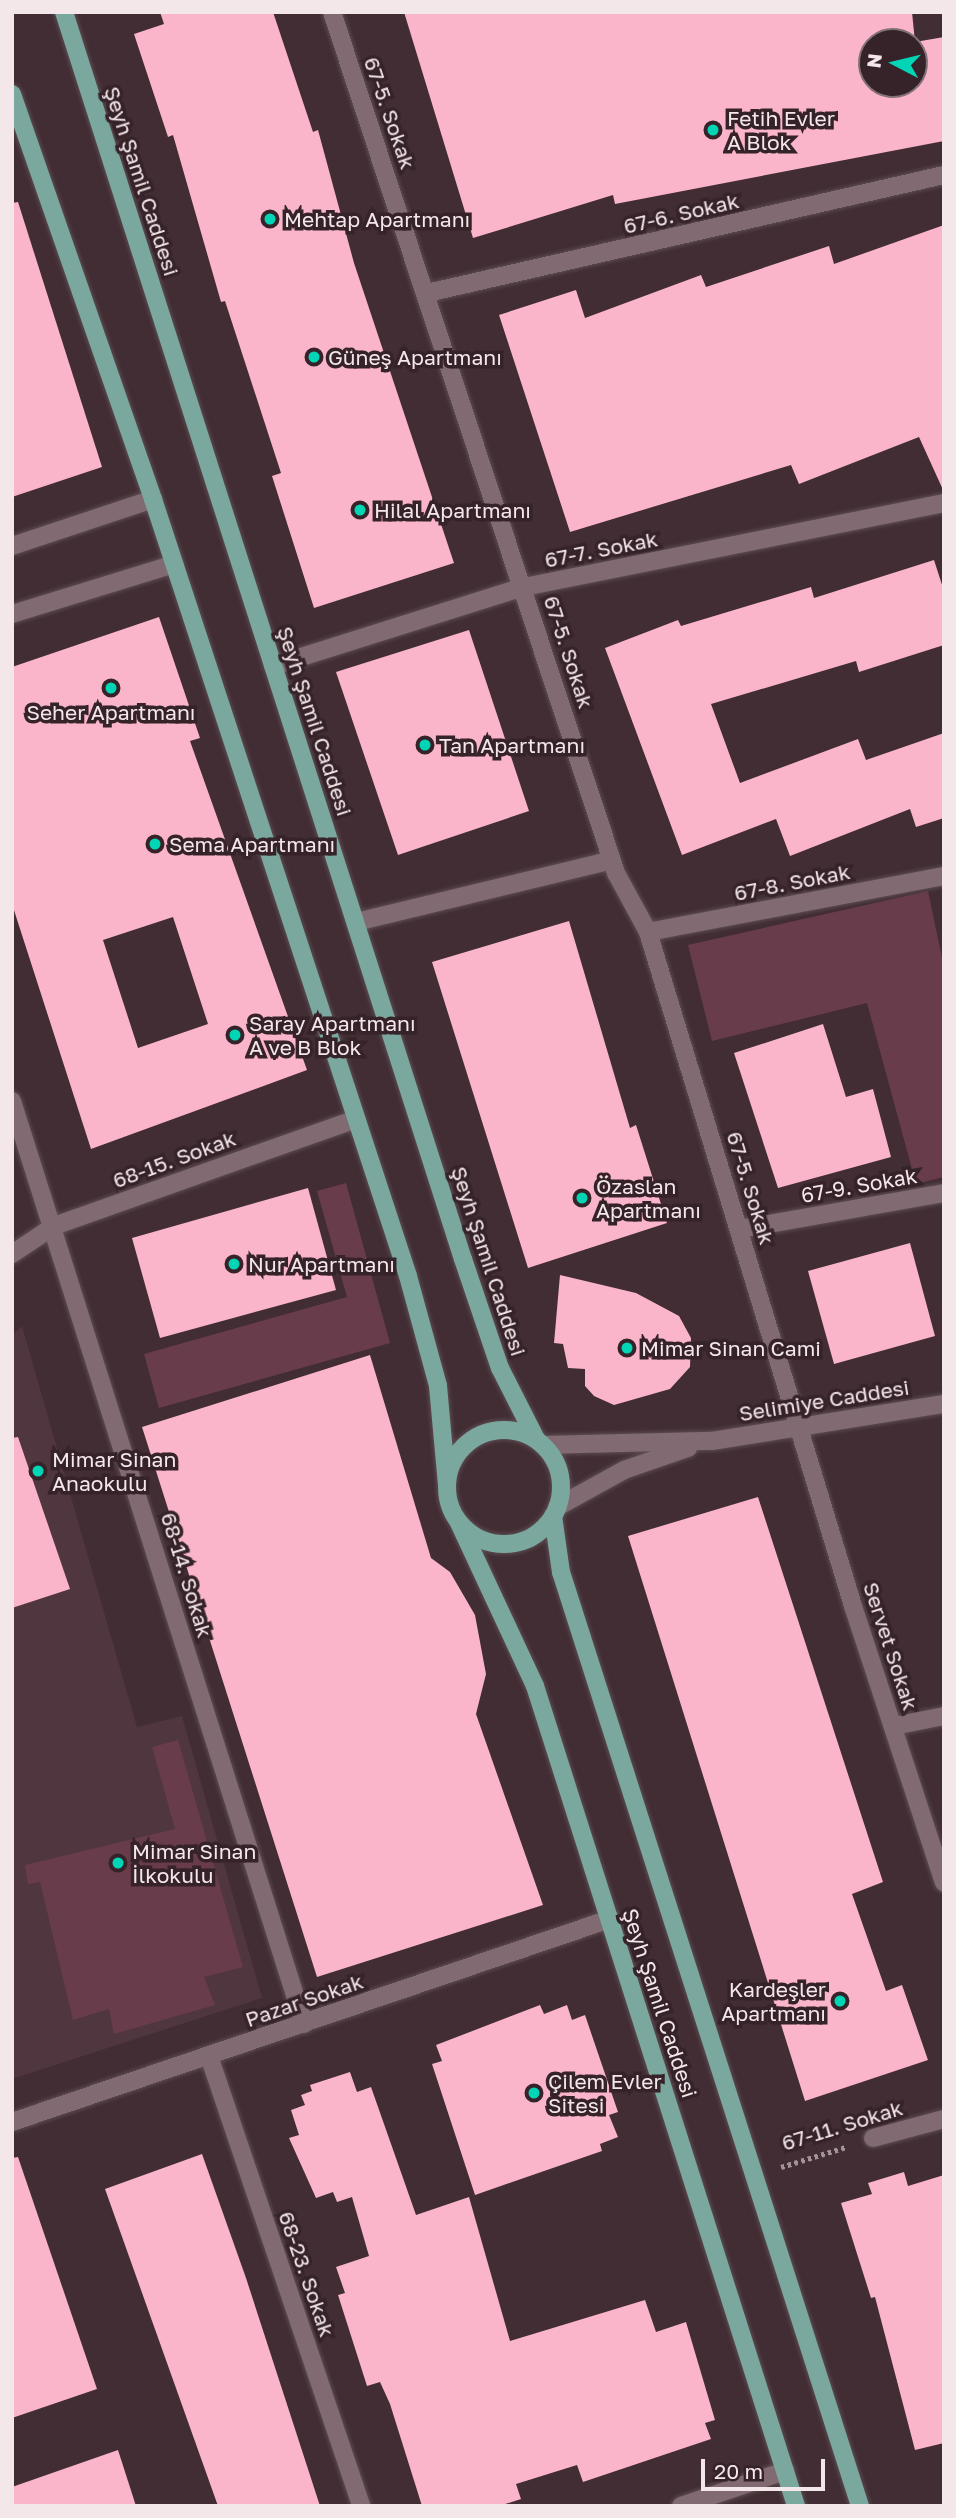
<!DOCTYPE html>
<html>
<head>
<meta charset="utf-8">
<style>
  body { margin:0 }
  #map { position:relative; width:956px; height:2518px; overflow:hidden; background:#412d33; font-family:"Golos Text",sans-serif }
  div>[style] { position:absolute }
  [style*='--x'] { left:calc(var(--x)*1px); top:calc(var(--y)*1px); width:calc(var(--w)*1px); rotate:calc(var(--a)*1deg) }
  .built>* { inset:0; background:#50363e }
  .green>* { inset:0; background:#693c4b }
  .building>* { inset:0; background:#fab5ca }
  .path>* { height:4.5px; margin-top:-2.25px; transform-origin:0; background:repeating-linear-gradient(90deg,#a29196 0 3.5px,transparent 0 7px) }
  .roads { filter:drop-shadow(0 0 2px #5c4c51) drop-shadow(0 0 2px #5c4c51) }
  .minor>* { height:18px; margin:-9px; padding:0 9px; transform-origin:9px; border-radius:9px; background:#816a71 }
  .major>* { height:18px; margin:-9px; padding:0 9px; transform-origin:9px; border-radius:9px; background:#7aa79e }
  .major>.ring { margin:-9px; padding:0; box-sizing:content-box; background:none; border:18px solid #7aa79e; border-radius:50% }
  .dots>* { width:19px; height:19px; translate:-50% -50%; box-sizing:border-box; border:4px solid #362329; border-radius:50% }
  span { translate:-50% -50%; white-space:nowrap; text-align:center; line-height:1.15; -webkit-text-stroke:7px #362329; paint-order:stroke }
  .street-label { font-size:21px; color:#f4e7ea }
  .poi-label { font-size:21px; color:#f4e7ea }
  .left { translate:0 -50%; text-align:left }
  .right { translate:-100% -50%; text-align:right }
  .frame { position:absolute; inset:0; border:14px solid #f4e7ea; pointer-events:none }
  .north { position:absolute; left:858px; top:28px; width:70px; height:70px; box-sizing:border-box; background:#362329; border:2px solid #827176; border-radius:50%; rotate:277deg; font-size:19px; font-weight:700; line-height:28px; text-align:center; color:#f4e7ea }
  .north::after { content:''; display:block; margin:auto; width:24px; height:32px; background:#01d5b6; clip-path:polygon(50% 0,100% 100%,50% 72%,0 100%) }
  .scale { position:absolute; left:701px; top:2459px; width:124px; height:32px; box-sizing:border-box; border:4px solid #f4e7ea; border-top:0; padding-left:9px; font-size:21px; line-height:24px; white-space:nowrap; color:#f4e7ea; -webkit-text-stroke:5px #362329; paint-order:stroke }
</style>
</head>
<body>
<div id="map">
  <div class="built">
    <div style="clip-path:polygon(22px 1326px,137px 1727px,182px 1716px,262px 1998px,12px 2079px,12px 1335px)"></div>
  </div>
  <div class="green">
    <div style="clip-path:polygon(928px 891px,944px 967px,944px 1177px,916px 1184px,867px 1003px,712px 1041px,688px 945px)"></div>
    <div style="clip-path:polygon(346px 1183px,390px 1343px,159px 1408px,144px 1354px,347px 1297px,317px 1191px)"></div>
    <div style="clip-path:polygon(178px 1740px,243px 1967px,204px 1977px,215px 2005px,114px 2034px,109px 2009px,73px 2020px,40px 1882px,28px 1884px,25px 1865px,175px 1829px,152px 1747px)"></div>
  </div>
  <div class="building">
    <div style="clip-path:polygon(160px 12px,273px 12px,313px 132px,318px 130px,354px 263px,454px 563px,314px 608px,272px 476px,281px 473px,225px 301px,221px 302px,173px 135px,168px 137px,134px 34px,164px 24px)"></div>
    <div style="clip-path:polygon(evenodd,404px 12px,912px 12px,915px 42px,944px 37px,944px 141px,615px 204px,613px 195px,473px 238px,404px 12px,872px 42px,914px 42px,914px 84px,872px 84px,872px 42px)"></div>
    <div style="clip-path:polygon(18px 202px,102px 467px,12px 497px,12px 203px)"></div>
    <div style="clip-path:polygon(944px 225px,944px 492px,919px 437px,799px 484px,791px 465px,570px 532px,499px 315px,576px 290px,585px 318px,701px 275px,706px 287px,829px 246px,834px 264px)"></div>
    <div style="clip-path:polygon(934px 560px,944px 591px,944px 645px,859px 672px,856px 661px,711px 704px,740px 783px,858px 739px,866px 760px,944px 733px,944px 818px,916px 827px,910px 809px,790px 856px,776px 819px,682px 855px,605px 648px,678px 620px,681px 626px,811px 587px,814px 598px)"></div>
    <div style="clip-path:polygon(evenodd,159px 617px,200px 738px,190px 741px,307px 1070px,91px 1149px,12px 904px,12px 667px,159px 617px,173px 917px,208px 1024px,138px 1048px,103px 940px,173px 917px)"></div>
    <div style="clip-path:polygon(469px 630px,529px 811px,398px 855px,336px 672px)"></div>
    <div style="clip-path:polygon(569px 921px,630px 1128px,636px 1125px,667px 1223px,528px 1268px,432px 962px)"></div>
    <div style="clip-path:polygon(823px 1024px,846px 1097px,873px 1089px,891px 1157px,778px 1188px,734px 1053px)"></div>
    <div style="clip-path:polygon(308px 1188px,336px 1290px,160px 1338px,132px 1238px)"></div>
    <div style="clip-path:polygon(910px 1243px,935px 1336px,834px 1364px,808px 1271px)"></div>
    <div style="clip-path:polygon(560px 1275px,636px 1293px,679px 1316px,691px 1338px,690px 1367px,670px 1389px,614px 1405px,594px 1396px,585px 1386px,585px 1369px,568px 1368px,563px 1344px,554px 1343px)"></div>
    <div style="clip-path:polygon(370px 1355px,431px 1558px,450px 1572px,475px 1615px,486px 1674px,476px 1714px,543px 1905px,317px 1977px,142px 1427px)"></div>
    <div style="clip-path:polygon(18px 1437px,70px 1589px,12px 1608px,12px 1438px)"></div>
    <div style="clip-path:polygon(758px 1497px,883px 1882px,852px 1894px,886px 1991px,902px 1985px,928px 2060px,805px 2101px,628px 1536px)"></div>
    <div style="clip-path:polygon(540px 2005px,544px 2014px,567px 2005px,572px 2020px,585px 2015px,618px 2112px,609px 2115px,618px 2137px,600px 2144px,602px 2151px,475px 2195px,432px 2064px,442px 2061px,436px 2045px)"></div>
    <div style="clip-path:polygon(350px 2072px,357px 2092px,371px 2087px,416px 2215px,469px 2197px,510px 2341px,645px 2300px,656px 2332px,686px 2322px,715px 2420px,705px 2423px,711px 2439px,583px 2482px,577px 2465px,516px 2484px,521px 2499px,499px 2506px,422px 2506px,390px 2404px,380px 2382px,367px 2386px,338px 2295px,345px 2293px,336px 2267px,369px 2256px,352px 2197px,337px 2202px,333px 2192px,316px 2198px,289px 2138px,299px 2135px,291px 2110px,305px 2105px,301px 2095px,312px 2091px,310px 2085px)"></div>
    <div style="clip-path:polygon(202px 2154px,246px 2278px,320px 2506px,218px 2506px,105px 2189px)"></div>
    <div style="clip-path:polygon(18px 2157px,97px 2389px,12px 2418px,12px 2158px)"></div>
    <div style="clip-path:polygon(904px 2172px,908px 2186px,944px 2175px,944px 2443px,915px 2450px,875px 2297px,871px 2298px,841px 2203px,872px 2194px,868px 2183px)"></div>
    <div style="clip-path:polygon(118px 2450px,136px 2506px,12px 2506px,12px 2487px)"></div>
  </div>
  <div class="path">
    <div style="--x:781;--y:2167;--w:68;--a:-17.1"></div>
  </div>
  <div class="roads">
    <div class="minor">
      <div style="--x:332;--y:12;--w:907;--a:71.74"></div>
      <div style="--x:616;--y:873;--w:67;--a:61.5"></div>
      <div style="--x:648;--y:932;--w:704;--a:73.08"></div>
      <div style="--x:853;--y:1606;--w:291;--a:71.8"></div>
      <div style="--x:427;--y:293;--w:530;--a:-12.86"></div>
      <div style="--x:12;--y:546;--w:149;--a:-18.4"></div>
      <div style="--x:12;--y:614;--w:170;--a:-17.1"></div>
      <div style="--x:273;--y:666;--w:263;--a:-17.5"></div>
      <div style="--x:524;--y:587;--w:428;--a:-11.3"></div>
      <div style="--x:356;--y:922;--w:263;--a:-13.6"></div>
      <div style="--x:648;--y:932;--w:301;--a:-10.7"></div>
      <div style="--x:12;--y:1101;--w:968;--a:72.44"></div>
      <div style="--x:740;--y:1229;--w:207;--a:-10"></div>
      <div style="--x:12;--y:1254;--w:50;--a:-33.7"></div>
      <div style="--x:54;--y:1226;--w:320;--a:-19.5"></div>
      <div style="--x:543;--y:1445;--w:169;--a:-1.4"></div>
      <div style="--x:712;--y:1441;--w:235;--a:-9.1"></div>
      <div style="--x:557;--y:1507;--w:77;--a:-28.9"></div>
      <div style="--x:624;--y:1470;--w:68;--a:-19"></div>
      <div style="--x:894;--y:1726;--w:51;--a:-11.3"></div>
      <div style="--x:209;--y:2056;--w:475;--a:71.3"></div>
      <div style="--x:12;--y:2122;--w:632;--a:-18.75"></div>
      <div style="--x:873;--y:2138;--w:73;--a:-15"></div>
      <div style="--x:681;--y:2506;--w:110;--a:-18.6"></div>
    </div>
    <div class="major">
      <div style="--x:64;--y:12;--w:1309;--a:72.26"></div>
      <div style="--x:463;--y:1259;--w:115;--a:71.3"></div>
      <div style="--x:500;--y:1368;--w:80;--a:63.1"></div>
      <div style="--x:12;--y:94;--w:429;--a:70.8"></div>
      <div style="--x:153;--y:499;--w:818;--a:71.83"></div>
      <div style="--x:408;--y:1276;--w:114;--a:74.7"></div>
      <div style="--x:438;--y:1386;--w:98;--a:84.8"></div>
      <div class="ring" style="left:447px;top:1430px;width:96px;height:96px"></div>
      <div style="--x:553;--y:1516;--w:57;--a:81.9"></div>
      <div style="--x:561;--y:1572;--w:981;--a:72.25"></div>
      <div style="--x:459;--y:1523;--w:180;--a:65"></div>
      <div style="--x:535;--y:1686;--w:861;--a:72.34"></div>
    </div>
  </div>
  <div class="dots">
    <div style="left:713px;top:130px;background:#01d5b6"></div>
    <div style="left:270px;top:219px;background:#01d5b6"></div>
    <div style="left:314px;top:357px;background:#01d5b6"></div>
    <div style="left:360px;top:510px;background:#01d5b6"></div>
    <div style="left:111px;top:688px;background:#01d5b6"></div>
    <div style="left:425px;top:745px;background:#01d5b6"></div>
    <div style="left:155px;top:844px;background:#01d5b6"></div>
    <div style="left:235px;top:1035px;background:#01d5b6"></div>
    <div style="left:582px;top:1198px;background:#01d5b6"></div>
    <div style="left:234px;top:1264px;background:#01d5b6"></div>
    <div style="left:627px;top:1348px;background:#01d5b6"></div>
    <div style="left:38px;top:1471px;background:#01d5b6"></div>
    <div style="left:118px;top:1863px;background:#01d5b6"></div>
    <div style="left:840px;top:2001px;background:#01d5b6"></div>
    <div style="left:534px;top:2093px;background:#01d5b6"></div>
  </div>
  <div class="street-label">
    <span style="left:390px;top:113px;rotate:71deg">67-5. Sokak</span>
    <span style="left:142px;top:181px;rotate:72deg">Şeyh Şamil Caddesi</span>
    <span style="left:681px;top:213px;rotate:-13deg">67-6. Sokak</span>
    <span style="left:601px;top:549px;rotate:-11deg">67-7. Sokak</span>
    <span style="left:569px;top:652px;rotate:72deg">67-5. Sokak</span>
    <span style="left:315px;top:721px;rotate:72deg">Şeyh Şamil Caddesi</span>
    <span style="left:792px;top:882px;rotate:-11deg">67-8. Sokak</span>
    <span style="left:174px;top:1159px;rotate:-20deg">68-15. Sokak</span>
    <span style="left:859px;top:1185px;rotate:-10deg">67-9. Sokak</span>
    <span style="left:751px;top:1188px;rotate:73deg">67-5. Sokak</span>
    <span style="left:489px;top:1261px;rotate:72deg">Şeyh Şamil Caddesi</span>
    <span style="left:824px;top:1400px;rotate:-9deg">Selimiye Caddesi</span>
    <span style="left:187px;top:1575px;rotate:73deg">68-14. Sokak</span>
    <span style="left:891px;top:1646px;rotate:72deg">Servet Sokak</span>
    <span style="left:304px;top:2000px;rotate:-19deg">Pazar Sokak</span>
    <span style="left:660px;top:2003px;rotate:72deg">Şeyh Şamil Caddesi</span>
    <span style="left:842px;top:2125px;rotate:-17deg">67-11. Sokak</span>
    <span style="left:307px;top:2274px;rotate:71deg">68-23. Sokak</span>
  </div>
  <div class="poi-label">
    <span class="left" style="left:727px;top:130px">Fetih Evler<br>A Blok</span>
    <span class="left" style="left:284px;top:219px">Mehtap Apartmanı</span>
    <span class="left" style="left:328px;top:357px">Güneş Apartmanı</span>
    <span class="left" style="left:374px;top:510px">Hilal Apartmanı</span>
    <span style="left:111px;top:712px">Seher Apartmanı</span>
    <span class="left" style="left:439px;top:745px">Tan Apartmanı</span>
    <span class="left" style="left:169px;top:844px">Sema Apartmanı</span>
    <span class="left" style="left:249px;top:1035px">Saray Apartmanı<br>A ve B Blok</span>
    <span class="left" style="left:596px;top:1198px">Özaslan<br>Apartmanı</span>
    <span class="left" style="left:248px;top:1264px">Nur Apartmanı</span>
    <span class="left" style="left:641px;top:1348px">Mimar Sinan Cami</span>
    <span class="left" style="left:52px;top:1471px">Mimar Sinan<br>Anaokulu</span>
    <span class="left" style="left:132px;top:1863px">Mimar Sinan<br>İlkokulu</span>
    <span class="right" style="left:826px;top:2001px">Kardeşler<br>Apartmanı</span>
    <span class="left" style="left:548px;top:2093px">Çilem Evler<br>Sitesi</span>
  </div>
  <div class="frame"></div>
  <div class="north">N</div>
  <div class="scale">20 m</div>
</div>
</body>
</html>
